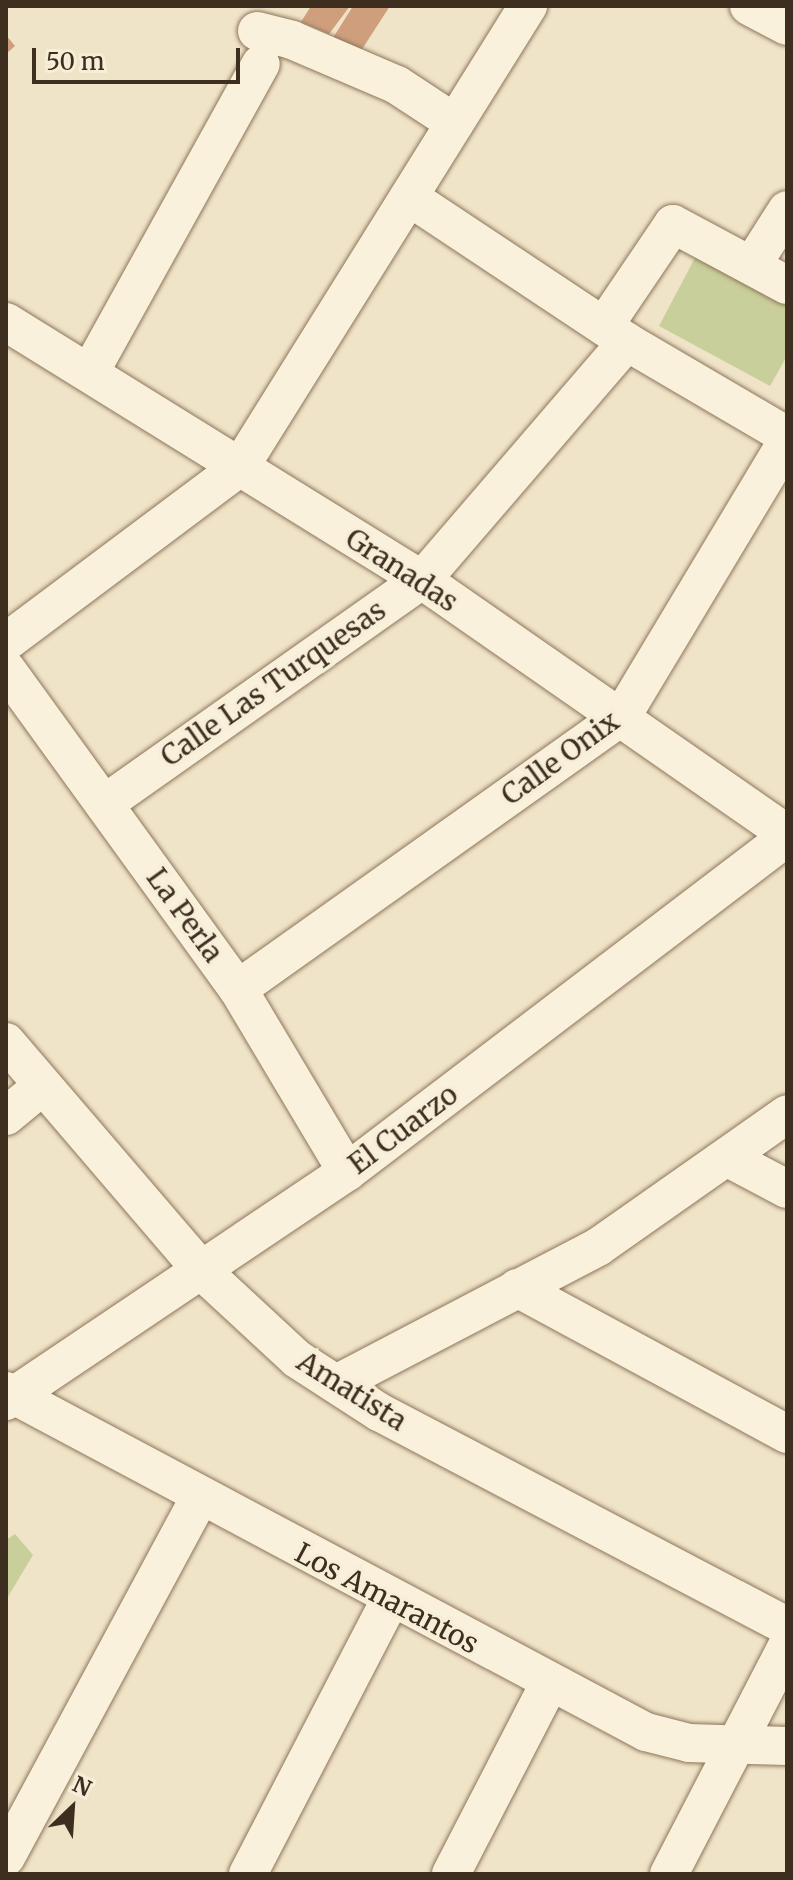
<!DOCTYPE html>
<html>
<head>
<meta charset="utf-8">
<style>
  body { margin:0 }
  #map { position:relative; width:793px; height:1880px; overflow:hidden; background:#f0e4c8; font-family:Merriweather,serif }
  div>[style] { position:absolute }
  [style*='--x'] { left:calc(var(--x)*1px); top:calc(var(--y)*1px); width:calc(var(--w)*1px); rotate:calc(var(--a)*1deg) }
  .green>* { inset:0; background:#c9cf9b }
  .building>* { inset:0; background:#cf9f7d }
  .roads { filter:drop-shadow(0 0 2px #8d765c) drop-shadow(0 0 2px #8d765c) }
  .minor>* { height:38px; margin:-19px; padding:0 19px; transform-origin:19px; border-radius:19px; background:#faf1dc }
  span { translate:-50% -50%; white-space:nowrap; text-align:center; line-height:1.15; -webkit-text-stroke:7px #f7eed8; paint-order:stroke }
  .street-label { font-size:28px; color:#3d2e20 }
  .frame { position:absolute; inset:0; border:8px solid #3d2e20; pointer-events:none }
  .north { position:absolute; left:32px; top:1768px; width:80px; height:80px; -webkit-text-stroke:6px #f7eed8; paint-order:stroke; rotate:25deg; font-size:22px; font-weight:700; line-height:32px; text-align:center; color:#3d2e20 }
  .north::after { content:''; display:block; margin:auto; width:28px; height:36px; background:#3d2e20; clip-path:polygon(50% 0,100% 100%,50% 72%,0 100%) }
  .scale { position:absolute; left:32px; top:48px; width:208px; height:36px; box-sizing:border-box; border:4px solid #3d2e20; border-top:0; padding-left:10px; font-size:24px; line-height:28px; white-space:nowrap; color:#3d2e20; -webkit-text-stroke:6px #f7eed8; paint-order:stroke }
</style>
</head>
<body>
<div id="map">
  <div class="green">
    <div style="clip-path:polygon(697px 254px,787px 303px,787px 356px,770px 386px,659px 326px)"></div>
    <div style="clip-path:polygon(15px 1534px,33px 1555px,6px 1600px,6px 1540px)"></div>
  </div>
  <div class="building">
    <div style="clip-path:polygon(311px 6px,350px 6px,329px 34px,301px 22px)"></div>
    <div style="clip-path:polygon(353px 6px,390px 6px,357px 57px,331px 41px)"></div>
    <div style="clip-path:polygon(6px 35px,15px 46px,6px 54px)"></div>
  </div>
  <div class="roads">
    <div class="minor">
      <div style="--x:749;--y:6;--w:43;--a:27.8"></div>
      <div style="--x:257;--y:31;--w:36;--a:14"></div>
      <div style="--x:292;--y:40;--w:114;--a:23.2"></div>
      <div style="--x:397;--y:85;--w:69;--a:33.2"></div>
      <div style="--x:409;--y:197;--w:262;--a:33.6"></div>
      <div style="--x:627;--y:342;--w:186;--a:30.4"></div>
      <div style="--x:752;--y:265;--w:65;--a:-57.5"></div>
      <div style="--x:6;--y:322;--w:490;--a:31.8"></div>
      <div style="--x:422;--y:580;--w:445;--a:34.8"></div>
      <div style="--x:604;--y:326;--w:123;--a:-55.9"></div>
      <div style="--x:673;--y:224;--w:129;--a:28.2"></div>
      <div style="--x:90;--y:372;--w:352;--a:-61"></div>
      <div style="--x:6;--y:642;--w:292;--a:-36.8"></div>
      <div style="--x:240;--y:467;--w:544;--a:-58.01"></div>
      <div style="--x:6;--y:669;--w:395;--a:54.1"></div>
      <div style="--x:238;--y:989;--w:213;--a:59.2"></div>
      <div style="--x:104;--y:804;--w:389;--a:-35.2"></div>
      <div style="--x:422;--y:580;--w:314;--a:-49.3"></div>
      <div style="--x:238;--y:989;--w:471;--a:-35.4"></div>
      <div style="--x:622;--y:716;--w:321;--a:-59"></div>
      <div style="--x:6;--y:1042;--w:301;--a:49.4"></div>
      <div style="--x:202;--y:1271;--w:129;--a:42.8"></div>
      <div style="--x:297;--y:1359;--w:98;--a:32.9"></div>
      <div style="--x:379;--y:1412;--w:461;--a:27.7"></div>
      <div style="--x:6;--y:1116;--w:44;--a:-39.5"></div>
      <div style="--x:730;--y:1159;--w:64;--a:27.8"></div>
      <div style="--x:517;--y:1288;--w:307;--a:28.4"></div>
      <div style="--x:336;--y:1384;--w:296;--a:-27.6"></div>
      <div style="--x:598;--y:1247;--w:231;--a:-35.1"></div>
      <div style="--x:6;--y:1391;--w:725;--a:28.05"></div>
      <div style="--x:646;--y:1732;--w:44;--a:14.3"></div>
      <div style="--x:689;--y:1743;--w:98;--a:1.8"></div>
      <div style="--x:6;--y:1401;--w:411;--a:-33.9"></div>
      <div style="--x:347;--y:1172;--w:553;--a:-37.28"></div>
      <div style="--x:6;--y:1857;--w:408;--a:-61.7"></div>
      <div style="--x:248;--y:1874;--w:309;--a:-62.6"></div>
      <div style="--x:451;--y:1874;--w:214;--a:-62.7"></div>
      <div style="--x:669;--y:1874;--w:257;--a:-62.6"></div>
    </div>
  </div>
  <div class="street-label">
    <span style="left:402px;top:570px;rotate:33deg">Granadas</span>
    <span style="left:273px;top:683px;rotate:-35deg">Calle Las Turquesas</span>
    <span style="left:560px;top:758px;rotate:-36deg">Calle Onix</span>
    <span style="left:185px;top:915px;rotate:54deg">La Perla</span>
    <span style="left:403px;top:1129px;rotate:-37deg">El Cuarzo</span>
    <span style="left:352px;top:1391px;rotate:32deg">Amatista</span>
    <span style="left:387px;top:1598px;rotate:28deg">Los Amarantos</span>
  </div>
  <div class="frame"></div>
  <div class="north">N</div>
  <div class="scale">50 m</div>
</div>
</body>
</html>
